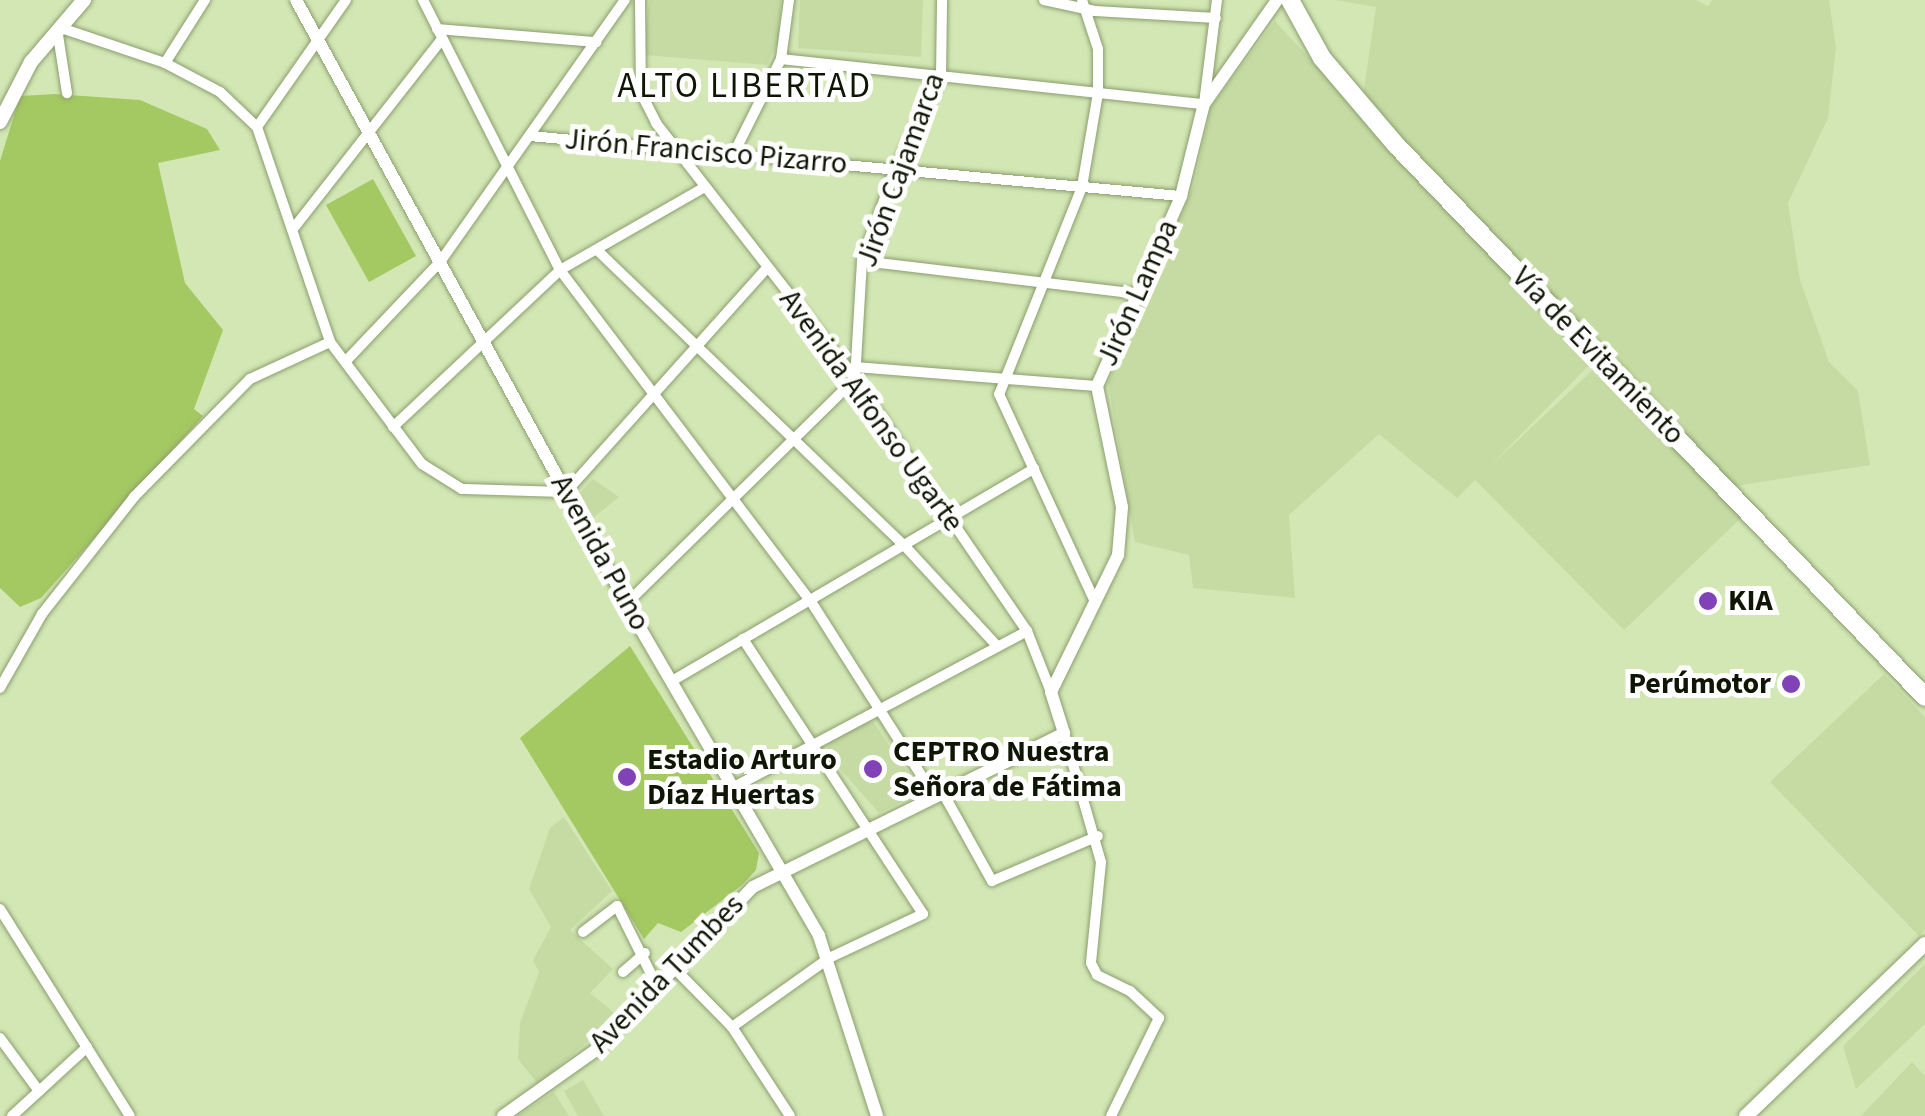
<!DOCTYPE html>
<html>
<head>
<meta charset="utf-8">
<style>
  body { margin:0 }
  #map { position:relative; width:1925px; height:1116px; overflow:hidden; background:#d3e7b5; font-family:"Source Sans 3",sans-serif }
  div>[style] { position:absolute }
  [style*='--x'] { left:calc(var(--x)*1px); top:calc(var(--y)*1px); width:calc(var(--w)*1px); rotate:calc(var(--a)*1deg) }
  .built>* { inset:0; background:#c5dba3 }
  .green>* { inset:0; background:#a4c862 }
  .roads { filter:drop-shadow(0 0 2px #8b9e6e) drop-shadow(0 0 2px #8b9e6e) }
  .minor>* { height:10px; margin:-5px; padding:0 5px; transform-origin:5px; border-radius:5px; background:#fff }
  .tertiary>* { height:12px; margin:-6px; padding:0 6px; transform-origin:6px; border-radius:6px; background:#fff }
  .secondary>* { height:14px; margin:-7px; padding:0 7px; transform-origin:7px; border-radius:7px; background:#fff }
  .trunk>* { height:18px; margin:-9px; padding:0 9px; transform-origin:9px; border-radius:9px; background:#fff }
  .dots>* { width:28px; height:28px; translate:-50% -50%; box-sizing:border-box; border:5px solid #fff; border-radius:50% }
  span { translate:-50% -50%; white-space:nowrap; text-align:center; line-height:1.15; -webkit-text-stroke:10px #fff; paint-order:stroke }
  .street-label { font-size:30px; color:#101605 }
  .poi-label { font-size:30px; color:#101605; font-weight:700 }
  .left { translate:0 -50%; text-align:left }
  .right { translate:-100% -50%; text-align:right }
  .quarter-label { font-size:35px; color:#101605; letter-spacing:2.5px }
</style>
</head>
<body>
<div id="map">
  <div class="built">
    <div style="clip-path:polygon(649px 0,781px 0,778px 42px,767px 65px,644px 55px)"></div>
    <div style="clip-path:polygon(800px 0,923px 0,921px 57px,798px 48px)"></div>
    <div style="clip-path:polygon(1336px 0,1696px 0,1708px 6px,1712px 0,1829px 0,1836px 47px,1828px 118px,1788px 203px,1800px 280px,1829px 362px,1858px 391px,1870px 465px,1735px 486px,1363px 96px,1376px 7px)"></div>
    <div style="clip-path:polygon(1275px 21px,1591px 363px,1490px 466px,1596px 367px,1741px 518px,1624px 630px,1475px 480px,1457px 498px,1379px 434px,1289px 515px,1295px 598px,1193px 588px,1189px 555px,1135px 542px,1108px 383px,1194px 185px,1211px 107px)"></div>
    <div style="clip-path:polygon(593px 479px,619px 497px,589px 521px,576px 497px)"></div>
    <div style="clip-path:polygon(1884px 674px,1925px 717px,1925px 929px,1919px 936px,1770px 782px)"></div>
    <div style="clip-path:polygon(865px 722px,874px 723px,921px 792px,879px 813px,825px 752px,831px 741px)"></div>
    <div style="clip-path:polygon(564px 817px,612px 891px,570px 930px,613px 969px,590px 993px,618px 1016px,538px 1084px,518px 1059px,520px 1023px,539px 972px,533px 960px,551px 927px,529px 889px,550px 828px)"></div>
    <div style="clip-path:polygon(1925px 964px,1925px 1024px,1856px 1089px,1843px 1046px)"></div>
    <div style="clip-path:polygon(1912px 1062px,1925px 1076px,1925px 1116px,1861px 1116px)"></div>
    <div style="clip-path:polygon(583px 1080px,604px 1116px,578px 1116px,564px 1091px)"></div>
    <div style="clip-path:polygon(554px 1092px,569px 1116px,517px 1116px)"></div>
  </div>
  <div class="green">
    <div style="clip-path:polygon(55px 94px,140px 100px,207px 129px,220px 150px,158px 163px,185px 283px,223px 330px,194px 409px,203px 416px,41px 598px,20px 607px,0 588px,0 161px,20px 96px)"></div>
    <div style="clip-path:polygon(373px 179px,416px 256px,369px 282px,326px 205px)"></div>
    <div style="clip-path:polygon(630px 646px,759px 853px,756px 870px,742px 885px,681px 932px,658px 923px,644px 939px,520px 738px)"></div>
  </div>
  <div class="roads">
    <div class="minor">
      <div style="--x:423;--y:0;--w:303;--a:63.1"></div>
      <div style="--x:560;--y:270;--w:414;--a:52.9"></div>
      <div style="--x:810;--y:600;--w:233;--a:57.6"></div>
      <div style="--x:640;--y:0;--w:93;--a:89.4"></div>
      <div style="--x:641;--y:93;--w:34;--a:63"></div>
      <div style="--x:656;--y:123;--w:324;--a:52.1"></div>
      <div style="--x:855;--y:379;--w:305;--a:55.7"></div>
      <div style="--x:1027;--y:631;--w:66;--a:68.5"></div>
      <div style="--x:1044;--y:0;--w:52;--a:12.2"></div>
      <div style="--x:1095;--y:11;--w:121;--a:3.3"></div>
      <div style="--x:1082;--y:0;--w:52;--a:71.9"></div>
      <div style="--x:1098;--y:49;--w:44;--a:90"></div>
      <div style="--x:1098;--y:93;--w:95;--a:99.7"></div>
      <div style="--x:1082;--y:187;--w:223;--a:111.8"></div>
      <div style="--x:999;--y:394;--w:229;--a:65.2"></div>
      <div style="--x:64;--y:29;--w:107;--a:18.6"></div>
      <div style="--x:165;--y:63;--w:62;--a:27.8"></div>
      <div style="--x:220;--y:92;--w:51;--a:43.4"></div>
      <div style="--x:257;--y:127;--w:227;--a:71.2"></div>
      <div style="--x:330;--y:342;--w:153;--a:53"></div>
      <div style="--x:422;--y:464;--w:47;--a:32"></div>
      <div style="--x:462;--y:489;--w:104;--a:1.7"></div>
      <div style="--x:566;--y:492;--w:300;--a:-48.1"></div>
      <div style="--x:437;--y:29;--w:160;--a:4.7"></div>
      <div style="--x:58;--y:35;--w:59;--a:81.2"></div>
      <div style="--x:781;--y:59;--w:425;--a:6.1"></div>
      <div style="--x:1204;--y:104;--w:105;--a:-82.9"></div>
      <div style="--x:165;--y:63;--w:75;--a:-57.6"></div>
      <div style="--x:257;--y:127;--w:155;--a:-55"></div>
      <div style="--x:530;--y:136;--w:654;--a:5.27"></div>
      <div style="--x:733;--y:155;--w:107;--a:-63.4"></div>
      <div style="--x:781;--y:59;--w:60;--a:-82.3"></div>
      <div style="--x:293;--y:229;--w:240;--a:-51.9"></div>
      <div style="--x:597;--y:250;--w:424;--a:43.9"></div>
      <div style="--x:903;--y:544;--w:139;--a:47.3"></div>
      <div style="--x:862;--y:261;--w:278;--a:6.8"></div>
      <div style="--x:346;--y:361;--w:137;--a:-46.5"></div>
      <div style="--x:440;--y:262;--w:321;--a:-54.8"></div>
      <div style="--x:854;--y:367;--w:244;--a:4.5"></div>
      <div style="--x:393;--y:427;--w:229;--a:-43.2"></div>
      <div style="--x:560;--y:270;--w:167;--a:-29.8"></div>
      <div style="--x:627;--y:603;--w:320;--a:-44.5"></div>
      <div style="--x:855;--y:379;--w:118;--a:-86.6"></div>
      <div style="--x:862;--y:261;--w:97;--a:-70.1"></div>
      <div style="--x:895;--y:170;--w:105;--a:-63.9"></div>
      <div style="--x:941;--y:76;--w:76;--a:-89.2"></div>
      <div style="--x:672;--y:681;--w:420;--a:-30.4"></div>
      <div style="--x:0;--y:688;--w:85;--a:-60.4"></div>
      <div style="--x:42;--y:614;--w:149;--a:-51.8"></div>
      <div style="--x:134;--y:497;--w:165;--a:-45.5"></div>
      <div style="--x:250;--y:379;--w:88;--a:-24.8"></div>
      <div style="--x:1064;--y:733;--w:134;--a:74"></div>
      <div style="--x:1101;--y:862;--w:101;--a:95.7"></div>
      <div style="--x:1091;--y:963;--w:13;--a:63"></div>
      <div style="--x:1097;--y:975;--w:37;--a:26"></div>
      <div style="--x:1130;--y:991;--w:40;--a:43"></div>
      <div style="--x:1159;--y:1018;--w:109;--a:116.1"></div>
      <div style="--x:734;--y:787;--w:332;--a:-28"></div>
      <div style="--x:943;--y:793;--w:101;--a:60.9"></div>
      <div style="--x:992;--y:881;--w:115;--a:-23"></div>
      <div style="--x:0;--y:909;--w:244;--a:57.9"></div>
      <div style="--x:583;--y:932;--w:43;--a:-37.4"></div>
      <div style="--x:617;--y:906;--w:92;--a:63.4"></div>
      <div style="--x:675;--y:969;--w:81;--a:45.5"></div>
      <div style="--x:732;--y:1027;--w:106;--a:56.9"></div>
      <div style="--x:623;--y:972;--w:29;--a:-41"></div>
      <div style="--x:732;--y:1027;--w:119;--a:-35.4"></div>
      <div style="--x:829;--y:958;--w:104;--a:-25.1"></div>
      <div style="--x:923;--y:914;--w:329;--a:-123.2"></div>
      <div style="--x:0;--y:1038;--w:66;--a:53.7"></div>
      <div style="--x:12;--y:1116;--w:102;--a:-42.6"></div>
    </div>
    <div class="tertiary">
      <div style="--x:296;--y:0;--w:722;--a:61.27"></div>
      <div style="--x:643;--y:633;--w:350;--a:59.8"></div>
      <div style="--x:819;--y:936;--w:189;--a:72.1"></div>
      <div style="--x:503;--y:1116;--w:114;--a:-35.4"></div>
      <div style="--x:596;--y:1050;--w:226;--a:-46.1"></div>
      <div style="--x:753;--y:887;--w:347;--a:-26.3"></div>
      <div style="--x:1064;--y:733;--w:43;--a:-107.6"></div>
      <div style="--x:1051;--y:692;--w:153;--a:-63.9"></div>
      <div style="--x:1118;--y:555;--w:48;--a:-85.2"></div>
      <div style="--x:1122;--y:507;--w:124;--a:-101.7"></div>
      <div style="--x:1097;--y:386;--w:208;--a:-66.1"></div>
      <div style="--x:1181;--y:196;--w:95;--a:-76"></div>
      <div style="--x:1204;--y:104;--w:127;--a:-54.9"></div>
    </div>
    <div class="secondary">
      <div style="--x:0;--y:122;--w:68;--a:-62.7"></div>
      <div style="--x:31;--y:62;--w:82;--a:-49.5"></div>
      <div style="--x:1746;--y:1116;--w:248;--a:-43.9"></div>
    </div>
    <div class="trunk">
      <div style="--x:1290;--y:0;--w:66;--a:61.1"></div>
      <div style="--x:1322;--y:58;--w:116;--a:49.6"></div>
      <div style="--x:1397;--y:146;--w:763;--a:46.22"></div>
    </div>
  </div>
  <div class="dots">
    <div style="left:1708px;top:601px;background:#8142b7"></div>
    <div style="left:1791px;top:684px;background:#8142b7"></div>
    <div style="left:873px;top:769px;background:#8142b7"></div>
    <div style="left:627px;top:777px;background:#8142b7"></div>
  </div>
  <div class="street-label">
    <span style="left:706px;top:152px;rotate:5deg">Jirón Francisco Pizarro</span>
    <span style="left:901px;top:170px;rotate:-70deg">Jirón Cajamarca</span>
    <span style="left:1138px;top:293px;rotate:-66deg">Jirón Lampa</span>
    <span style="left:1598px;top:356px;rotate:46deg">Vía de Evitamiento</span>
    <span style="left:871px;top:411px;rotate:54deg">Avenida Alfonso Ugarte</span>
    <span style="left:600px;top:553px;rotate:61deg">Avenida Puno</span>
    <span style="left:667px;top:974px;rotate:-46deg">Avenida Tumbes</span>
  </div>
  <div class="poi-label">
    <span class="left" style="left:1728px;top:601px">KIA</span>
    <span class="right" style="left:1771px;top:684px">Perúmotor</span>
    <span class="left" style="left:893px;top:769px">CEPTRO Nuestra<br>Señora de Fátima</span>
    <span class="left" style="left:647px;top:777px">Estadio Arturo<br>Díaz Huertas</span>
  </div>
  <div class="quarter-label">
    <span style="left:745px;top:86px">ALTO LIBERTAD</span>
  </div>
</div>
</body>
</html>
